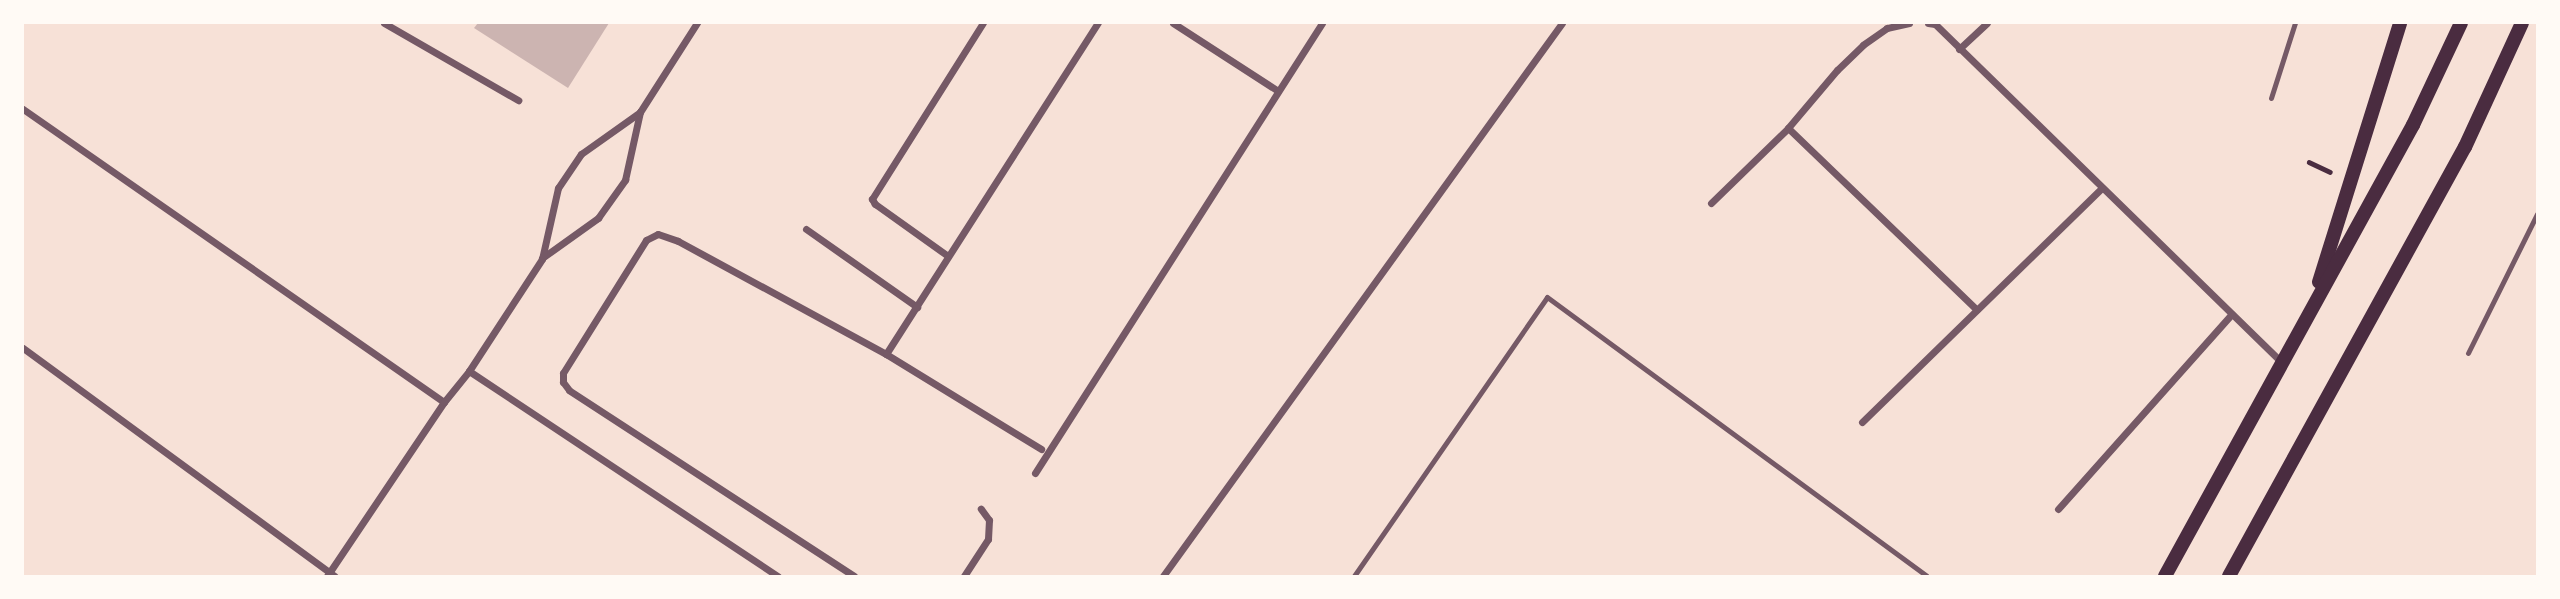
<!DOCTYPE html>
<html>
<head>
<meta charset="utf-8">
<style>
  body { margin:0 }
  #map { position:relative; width:2560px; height:599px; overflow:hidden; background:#f7e1d7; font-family:Inter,sans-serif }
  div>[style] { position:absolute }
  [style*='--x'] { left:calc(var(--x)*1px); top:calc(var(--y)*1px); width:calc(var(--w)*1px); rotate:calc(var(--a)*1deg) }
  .building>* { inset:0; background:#ccb4b1 }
  .path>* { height:4.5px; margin:-2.25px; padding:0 2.25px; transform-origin:2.25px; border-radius:2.25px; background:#4a2c40 }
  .service>* { height:5px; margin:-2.5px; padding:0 2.5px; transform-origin:2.5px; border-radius:2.5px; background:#755966 }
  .minor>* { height:7px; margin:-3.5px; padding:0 3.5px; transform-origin:3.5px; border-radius:3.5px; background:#755966 }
  .secondary>* { height:14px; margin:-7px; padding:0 7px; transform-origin:7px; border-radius:7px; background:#4a2c40 }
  span { translate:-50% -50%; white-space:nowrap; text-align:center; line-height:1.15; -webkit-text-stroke:5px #fffaf5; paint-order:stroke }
  .frame { position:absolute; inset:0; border:24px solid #fffaf5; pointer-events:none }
</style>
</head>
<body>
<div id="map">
  <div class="building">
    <div style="clip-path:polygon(478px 23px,609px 23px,568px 88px,474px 28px)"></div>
  </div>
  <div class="path">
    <div style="--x:2309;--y:162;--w:23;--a:25"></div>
  </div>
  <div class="service">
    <div style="--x:2271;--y:98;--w:79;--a:-72.3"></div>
    <div style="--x:2468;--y:353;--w:155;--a:-63.6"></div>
    <div style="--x:1354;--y:576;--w:339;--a:-55.3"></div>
    <div style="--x:1547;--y:297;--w:471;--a:36.3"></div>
  </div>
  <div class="minor">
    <div style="--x:384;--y:23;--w:155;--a:29.9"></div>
    <div style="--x:1173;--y:23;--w:125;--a:32.9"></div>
    <div style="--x:1909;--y:23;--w:23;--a:167"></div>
    <div style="--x:1887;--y:28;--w:29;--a:145"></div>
    <div style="--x:1863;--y:45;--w:36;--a:136"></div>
    <div style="--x:1837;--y:70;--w:76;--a:130.2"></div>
    <div style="--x:1788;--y:128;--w:262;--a:43.9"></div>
    <div style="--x:1928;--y:23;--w:7;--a:8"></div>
    <div style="--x:1935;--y:24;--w:485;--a:44.3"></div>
    <div style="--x:1959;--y:49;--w:38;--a:-43"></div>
    <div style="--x:23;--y:109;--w:513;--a:34.84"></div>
    <div style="--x:1711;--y:203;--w:107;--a:-44.2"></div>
    <div style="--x:806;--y:229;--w:136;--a:35.1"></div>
    <div style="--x:948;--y:256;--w:90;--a:-144.5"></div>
    <div style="--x:875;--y:204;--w:6;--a:-121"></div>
    <div style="--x:872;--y:199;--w:208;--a:-57.8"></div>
    <div style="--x:542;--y:258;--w:69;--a:-35.5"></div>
    <div style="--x:598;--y:218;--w:47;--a:-54.6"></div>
    <div style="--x:625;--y:180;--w:70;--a:-77.6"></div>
    <div style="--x:640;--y:112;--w:106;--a:-57.4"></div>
    <div style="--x:23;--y:348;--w:386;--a:36.2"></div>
    <div style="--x:886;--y:354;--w:393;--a:-57.4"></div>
    <div style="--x:469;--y:371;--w:371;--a:33.6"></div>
    <div style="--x:1862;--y:422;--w:335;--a:-44.3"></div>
    <div style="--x:1035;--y:473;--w:534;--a:-57.47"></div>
    <div style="--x:2058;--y:509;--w:261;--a:-48.3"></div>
    <div style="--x:327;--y:576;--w:210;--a:-56.1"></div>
    <div style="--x:444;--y:402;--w:40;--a:-51"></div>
    <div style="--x:469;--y:371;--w:134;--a:-56.9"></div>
    <div style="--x:542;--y:259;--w:73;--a:-77.3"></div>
    <div style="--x:558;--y:188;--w:41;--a:-55.9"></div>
    <div style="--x:581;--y:154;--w:72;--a:-35.4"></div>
    <div style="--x:854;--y:576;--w:340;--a:-146.9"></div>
    <div style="--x:569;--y:390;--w:10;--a:-127"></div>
    <div style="--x:563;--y:382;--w:9;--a:-90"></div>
    <div style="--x:563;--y:373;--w:157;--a:-58"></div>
    <div style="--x:646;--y:240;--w:13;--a:-27"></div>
    <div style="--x:658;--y:234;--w:21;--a:19"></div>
    <div style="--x:678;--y:241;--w:237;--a:28.5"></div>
    <div style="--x:886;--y:354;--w:182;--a:31.5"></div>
    <div style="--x:964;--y:576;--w:44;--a:-57"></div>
    <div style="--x:988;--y:539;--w:19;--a:-87"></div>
    <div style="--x:989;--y:520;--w:14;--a:-126"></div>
    <div style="--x:1163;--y:576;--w:682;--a:-54.19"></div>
  </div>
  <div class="secondary">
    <div style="--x:2319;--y:282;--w:271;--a:-72.6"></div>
    <div style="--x:2165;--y:576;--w:515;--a:-61.19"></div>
    <div style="--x:2413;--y:125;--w:113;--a:-64.8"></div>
    <div style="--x:2229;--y:576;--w:490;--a:-61.2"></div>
    <div style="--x:2465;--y:147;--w:136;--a:-65.3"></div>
  </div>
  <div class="frame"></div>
</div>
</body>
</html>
